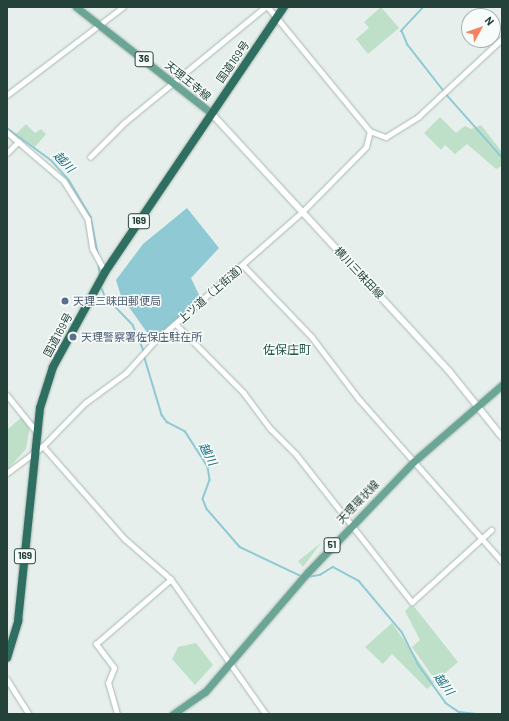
<!DOCTYPE html>
<html>
<head>
<meta charset="utf-8">
<style>
  body { margin:0 }
  #map { position:relative; width:509px; height:721px; overflow:hidden; background:#e6efeb; font-family:Barlow,"Noto Sans JP",sans-serif }
  div>[style] { position:absolute }
  [style*='--x'] { left:calc(var(--x)*1px); top:calc(var(--y)*1px); width:calc(var(--w)*1px); rotate:calc(var(--a)*1deg) }
  .green>* { inset:0; background:#bfe0c8 }
  .water>* { inset:0; background:#8ec9d4 }
  .stream>* { height:1.5px; margin:-0.75px; padding:0 0.75px; transform-origin:0.75px; border-radius:0.75px; background:#8ec9d4 }
  .roads { filter:drop-shadow(0 0 1px #a8b8b2) drop-shadow(0 0 1px #a8b8b2) }
  .street>* { height:4.5px; margin:-2.25px; padding:0 2.25px; transform-origin:2.25px; border-radius:2.25px; background:#fff }
  .secondary>* { height:6px; margin:-3px; padding:0 3px; transform-origin:3px; border-radius:3px; background:#fff }
  .primary>* { height:7px; margin:-3.5px; padding:0 3.5px; transform-origin:3.5px; border-radius:3.5px; background:#6aa596 }
  .highway>* { height:8px; margin:-4px; padding:0 4px; transform-origin:4px; border-radius:4px; background:#2f6f62 }
  .dots>* { width:11px; height:11px; translate:-50% -50%; box-sizing:border-box; border:2px solid #f7fbf9; border-radius:50% }
  span { translate:-50% -50%; white-space:nowrap; text-align:center; line-height:1.15; -webkit-text-stroke:3px #f7fbf9; paint-order:stroke }
  .shield-label span { padding:1px 3px; background:#f7fbf9; border:1px solid; border-radius:3px; -webkit-text-stroke-width:0 }
  .shield-label { font-size:10px; color:#24423a; font-weight:700 }
  .street-label { font-size:11px; color:#24423a }
  .service-label { font-size:11px; color:#4e5e75 }
  .left { translate:0 -50%; text-align:left }
  .water-label { font-size:12px; color:#1c6f80; font-style:italic }
  .neighbourhood-label { font-size:12px; color:#1f5548 }
  .frame { position:absolute; inset:0; border:8px solid #24423a; pointer-events:none }
  .north { position:absolute; left:461px; top:8px; width:40px; height:40px; box-sizing:border-box; background:#f7fbf9; border:1px solid #a3b1ad; border-radius:50%; rotate:50deg; font-size:11px; font-weight:700; line-height:16px; text-align:center; color:#24423a }
  .north::after { content:''; display:block; margin:auto; width:14px; height:18px; background:#f4845f; clip-path:polygon(50% 0,100% 100%,50% 72%,0 100%) }
</style>
</head>
<body>
<div id="map">
  <div class="green">
    <div style="clip-path:polygon(381px 7px,399px 28px,368px 54px,356px 39px,369px 28px,364px 22px)"></div>
    <div style="clip-path:polygon(440px 117px,456px 133px,465px 126px,471px 129px,481px 125px,502px 152px,502px 166px,496px 169px,467px 144px,455px 154px,445px 145px,441px 150px,424px 133px)"></div>
    <div style="clip-path:polygon(26px 124px,35px 133px,41px 129px,46px 134px,35px 147px,16px 134px)"></div>
    <div style="clip-path:polygon(22px 417px,30px 426px,26px 449px,7px 470px,7px 430px)"></div>
    <div style="clip-path:polygon(321px 543px,303px 567px,298px 561px)"></div>
    <div style="clip-path:polygon(412px 604px,458px 662px,436px 681px,412px 647px,420px 640px,405px 611px)"></div>
    <div style="clip-path:polygon(392px 623px,434px 683px,427px 689px,392px 654px,383px 664px,365px 647px)"></div>
    <div style="clip-path:polygon(196px 643px,213px 665px,195px 685px,172px 659px,178px 647px)"></div>
  </div>
  <div class="water">
    <div style="clip-path:polygon(187px 208px,219px 248px,191px 278px,202px 301px,154px 342px,121px 296px,116px 280px,143px 244px)"></div>
  </div>
  <div class="stream">
    <div style="--x:424;--y:7;--w:33;--a:133"></div>
    <div style="--x:402;--y:31;--w:15;--a:67"></div>
    <div style="--x:408;--y:45;--w:58;--a:52"></div>
    <div style="--x:446;--y:94;--w:84;--a:48.4"></div>
    <div style="--x:7;--y:128;--w:54;--a:36"></div>
    <div style="--x:51;--y:160;--w:27;--a:48"></div>
    <div style="--x:69;--y:180;--w:43;--a:59.3"></div>
    <div style="--x:91;--y:217;--w:38;--a:79"></div>
    <div style="--x:99;--y:266;--w:8;--a:83"></div>
    <div style="--x:101;--y:286;--w:11;--a:68"></div>
    <div style="--x:105;--y:296;--w:40;--a:46"></div>
    <div style="--x:133;--y:325;--w:28;--a:67"></div>
    <div style="--x:144;--y:355;--w:63;--a:73.3"></div>
    <div style="--x:162;--y:415;--w:9;--a:54"></div>
    <div style="--x:167;--y:422;--w:20;--a:27"></div>
    <div style="--x:185;--y:431;--w:43;--a:57.4"></div>
    <div style="--x:208;--y:467;--w:13;--a:81"></div>
    <div style="--x:210;--y:480;--w:20;--a:110"></div>
    <div style="--x:203;--y:499;--w:11;--a:68"></div>
    <div style="--x:207;--y:509;--w:50;--a:49"></div>
    <div style="--x:240;--y:547;--w:68;--a:25.4"></div>
    <div style="--x:307;--y:577;--w:13;--a:-9"></div>
    <div style="--x:320;--y:575;--w:15;--a:-32"></div>
    <div style="--x:333;--y:567;--w:30;--a:28"></div>
    <div style="--x:359;--y:581;--w:67;--a:49.9"></div>
    <div style="--x:402;--y:632;--w:36;--a:63"></div>
    <div style="--x:418;--y:664;--w:48;--a:54.3"></div>
    <div style="--x:446;--y:703;--w:16;--a:35"></div>
    <div style="--x:459;--y:712;--w:20;--a:6"></div>
  </div>
  <div class="roads">
    <div class="street">
      <div style="--x:268;--y:7;--w:161;--a:50.6"></div>
      <div style="--x:7;--y:95;--w:146;--a:-37.2"></div>
      <div style="--x:7;--y:132;--w:75;--a:40.7"></div>
      <div style="--x:64;--y:181;--w:45;--a:57.7"></div>
      <div style="--x:88;--y:219;--w:30;--a:81"></div>
      <div style="--x:93;--y:249;--w:26;--a:62"></div>
      <div style="--x:7;--y:153;--w:16;--a:-45"></div>
      <div style="--x:90;--y:157;--w:48;--a:-45"></div>
      <div style="--x:124;--y:123;--w:183;--a:-39.4"></div>
      <div style="--x:243;--y:265;--w:100;--a:46.2"></div>
      <div style="--x:312;--y:337;--w:78;--a:52.8"></div>
      <div style="--x:359;--y:399;--w:216;--a:48.6"></div>
      <div style="--x:176;--y:324;--w:97;--a:45.4"></div>
      <div style="--x:244;--y:393;--w:44;--a:53.4"></div>
      <div style="--x:270;--y:428;--w:37;--a:45"></div>
      <div style="--x:296;--y:454;--w:188;--a:51.9"></div>
      <div style="--x:412;--y:602;--w:107;--a:-42.3"></div>
      <div style="--x:7;--y:395;--w:46;--a:51.1"></div>
      <div style="--x:43;--y:446;--w:124;--a:48.6"></div>
      <div style="--x:125;--y:539;--w:61;--a:41"></div>
      <div style="--x:171;--y:579;--w:165;--a:54.9"></div>
      <div style="--x:7;--y:473;--w:45;--a:-36.9"></div>
      <div style="--x:43;--y:446;--w:60;--a:-45.7"></div>
      <div style="--x:85;--y:403;--w:51;--a:-36.2"></div>
      <div style="--x:126;--y:373;--w:42;--a:-47.9"></div>
      <div style="--x:154;--y:342;--w:197;--a:-41.3"></div>
      <div style="--x:302;--y:212;--w:91;--a:-45.4"></div>
      <div style="--x:366;--y:147;--w:16;--a:-76"></div>
      <div style="--x:370;--y:131;--w:17;--a:21"></div>
      <div style="--x:386;--y:137;--w:39;--a:-32"></div>
      <div style="--x:419;--y:116;--w:113;--a:-42.9"></div>
      <div style="--x:7;--y:679;--w:41;--a:57.8"></div>
      <div style="--x:117;--y:714;--w:32;--a:-106"></div>
      <div style="--x:108;--y:683;--w:16;--a:-68"></div>
      <div style="--x:114;--y:668;--w:30;--a:-127"></div>
      <div style="--x:96;--y:644;--w:99;--a:-40.9"></div>
    </div>
    <div class="secondary">
      <div style="--x:211;--y:113;--w:351;--a:47.3"></div>
      <div style="--x:449;--y:371;--w:85;--a:51.2"></div>
    </div>
    <div class="primary">
      <div style="--x:76;--y:7;--w:172;--a:38.1"></div>
      <div style="--x:173;--y:714;--w:39;--a:-35"></div>
      <div style="--x:205;--y:692;--w:158;--a:-49.4"></div>
      <div style="--x:308;--y:572;--w:152;--a:-46.3"></div>
      <div style="--x:413;--y:462;--w:118;--a:-40.9"></div>
    </div>
    <div class="highway">
      <div style="--x:7;--y:658;--w:39;--a:-73"></div>
      <div style="--x:18;--y:621;--w:214;--a:-84.1"></div>
      <div style="--x:40;--y:408;--w:43;--a:-72.4"></div>
      <div style="--x:53;--y:367;--w:108;--a:-61.3"></div>
      <div style="--x:105;--y:272;--w:320;--a:-56"></div>
    </div>
  </div>
  <div class="dots">
    <div style="left:65px;top:301px;background:#5c6f8a"></div>
    <div style="left:73px;top:337px;background:#5c6f8a"></div>
  </div>
  <div class="shield-label">
    <span style="left:144px;top:59px">36</span>
    <span style="left:139px;top:221px">169</span>
    <span style="left:332px;top:545px">51</span>
    <span style="left:25px;top:556px">169</span>
  </div>
  <div class="street-label">
    <span style="left:233px;top:62px;rotate:-55deg">国道169号</span>
    <span style="left:188px;top:81px;rotate:39deg">天理王寺線</span>
    <span style="left:359px;top:273px;rotate:47deg">横川三昧田線</span>
    <span style="left:213px;top:292px;rotate:-41deg">上ツ道（上街道）</span>
    <span style="left:58px;top:335px;rotate:-62deg">国道169号</span>
    <span style="left:358px;top:502px;rotate:-46deg">天理環状線</span>
  </div>
  <div class="service-label">
    <span class="left" style="left:73px;top:301px">天理三昧田郵便局</span>
    <span class="left" style="left:81px;top:337px">天理警察署佐保庄駐在所</span>
  </div>
  <div class="water-label">
    <span style="left:64px;top:162px;rotate:46deg">越川</span>
    <span style="left:208px;top:454px;rotate:62deg">越川</span>
    <span style="left:444px;top:684px;rotate:54deg">越川</span>
  </div>
  <div class="neighbourhood-label">
    <span style="left:287px;top:350px">佐保庄町</span>
  </div>
  <div class="frame"></div>
  <div class="north">N</div>
</div>
</body>
</html>
